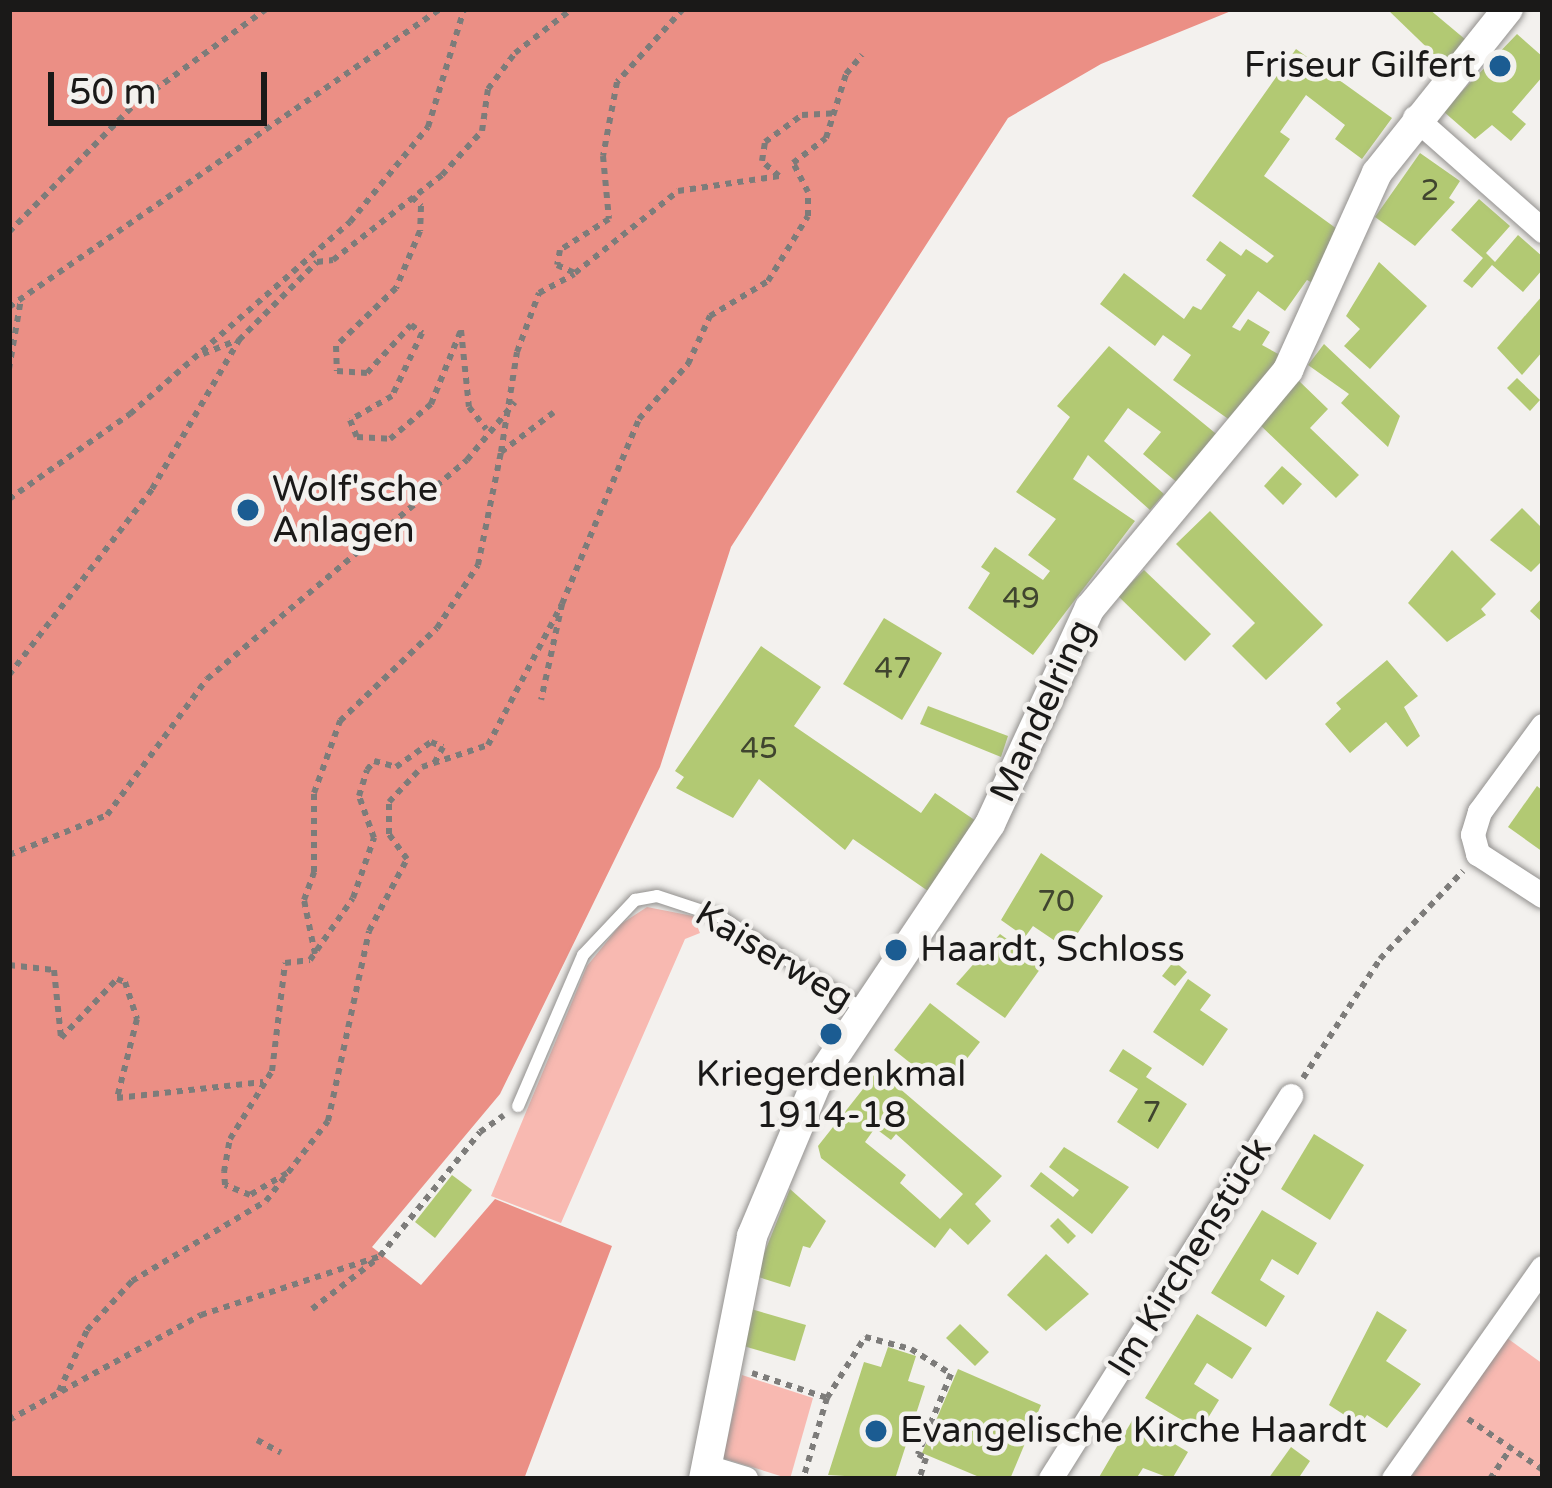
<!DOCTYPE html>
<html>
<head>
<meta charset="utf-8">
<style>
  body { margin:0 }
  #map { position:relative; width:1552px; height:1488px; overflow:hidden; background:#f3f1ee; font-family:"Varela Round",sans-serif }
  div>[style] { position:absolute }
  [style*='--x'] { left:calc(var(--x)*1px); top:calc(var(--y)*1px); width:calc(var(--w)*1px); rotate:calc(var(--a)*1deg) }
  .green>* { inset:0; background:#f8b9b1 }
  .forest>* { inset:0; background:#eb8f85 }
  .building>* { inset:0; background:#b2c973 }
  .path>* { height:6px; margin-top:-3px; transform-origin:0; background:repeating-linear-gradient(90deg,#7d7c7a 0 6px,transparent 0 12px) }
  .roads { filter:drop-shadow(0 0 3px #92908e) drop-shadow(0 0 3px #92908e) }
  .service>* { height:12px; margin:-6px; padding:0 6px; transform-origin:6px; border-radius:6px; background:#fff }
  .minor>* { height:24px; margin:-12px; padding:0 12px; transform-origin:12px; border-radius:12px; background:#fff }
  .tertiary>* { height:30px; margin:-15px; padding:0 15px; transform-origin:15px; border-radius:15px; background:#fff }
  .dots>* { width:33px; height:33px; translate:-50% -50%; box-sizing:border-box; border:6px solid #f3f1ee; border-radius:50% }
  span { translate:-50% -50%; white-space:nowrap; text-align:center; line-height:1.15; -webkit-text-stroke:9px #f3f1ee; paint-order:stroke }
  .number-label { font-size:30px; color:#40452f }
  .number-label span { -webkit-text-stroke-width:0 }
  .poi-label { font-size:36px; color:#1a1918 }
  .right { translate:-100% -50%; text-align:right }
  .left { translate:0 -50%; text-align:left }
  .street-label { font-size:36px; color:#1a1918 }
  .frame { position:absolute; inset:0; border:12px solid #1a1918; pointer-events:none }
  .scale { position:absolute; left:48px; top:72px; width:219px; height:54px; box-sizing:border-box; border:6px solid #1a1918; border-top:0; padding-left:15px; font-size:36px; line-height:42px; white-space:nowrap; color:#1a1918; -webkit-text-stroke:9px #f3f1ee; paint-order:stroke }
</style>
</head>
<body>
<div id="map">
  <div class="green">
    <div style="clip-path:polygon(647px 907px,693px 916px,700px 933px,685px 939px,561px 1223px,491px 1196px,587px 966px,621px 924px)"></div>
    <div style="clip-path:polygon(1507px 1338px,1543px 1364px,1543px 1479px,1410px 1479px)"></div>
    <div style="clip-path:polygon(742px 1375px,813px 1398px,790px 1479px,723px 1458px)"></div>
  </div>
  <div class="forest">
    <div style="clip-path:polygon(9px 9px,1236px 9px,1101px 64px,1008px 118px,731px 547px,660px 767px,500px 1094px,372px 1247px,421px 1285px,495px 1199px,612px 1246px,524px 1479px,9px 1479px)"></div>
  </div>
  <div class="building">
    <div style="clip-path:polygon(1387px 9px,1429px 9px,1466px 40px,1445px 65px)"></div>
    <div style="clip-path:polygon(1517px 34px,1543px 57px,1543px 76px,1512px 112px,1526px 124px,1511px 141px,1492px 125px,1475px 139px,1443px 111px)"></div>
    <div style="clip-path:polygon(1296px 49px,1392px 118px,1362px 159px,1335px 139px,1345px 125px,1306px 95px,1280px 132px,1290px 139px,1264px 176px,1337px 229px,1316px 285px,1307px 280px,1285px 311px,1258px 291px,1232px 327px,1240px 331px,1248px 319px,1270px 332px,1262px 345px,1280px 355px,1234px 423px,1173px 380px,1191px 355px,1163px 335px,1155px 346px,1100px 304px,1124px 273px,1184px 319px,1193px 306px,1201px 310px,1226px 275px,1206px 260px,1220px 241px,1241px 256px,1246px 249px,1267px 263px,1274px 256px,1192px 196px)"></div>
    <div style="clip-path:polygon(1420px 153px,1460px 181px,1449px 198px,1455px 202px,1415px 246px,1375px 217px)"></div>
    <div style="clip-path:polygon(1479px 199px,1510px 226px,1486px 253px,1495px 262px,1518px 235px,1543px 257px,1543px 269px,1523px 292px,1492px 265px,1472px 288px,1463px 281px,1483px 258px,1451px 230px)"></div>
    <div style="clip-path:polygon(1379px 262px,1427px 306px,1370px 369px,1344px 346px,1360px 329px,1346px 316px)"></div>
    <div style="clip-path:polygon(1543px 295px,1543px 351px,1522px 375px,1497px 348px)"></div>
    <div style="clip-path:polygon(1324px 344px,1400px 416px,1388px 447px,1341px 403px,1349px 394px,1308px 365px)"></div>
    <div style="clip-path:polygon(1109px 346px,1220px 437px,1179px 484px,1143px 454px,1161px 432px,1128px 408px,1104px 441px,1164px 494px,1150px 510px,1088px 455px,1073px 479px,1135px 521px,1033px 655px,968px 608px,990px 573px,981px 567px,995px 547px,1043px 580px,1050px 571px,1028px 555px,1056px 519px,1016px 492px,1070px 417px,1057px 406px)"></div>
    <div style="clip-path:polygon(1517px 378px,1540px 400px,1530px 411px,1507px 388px)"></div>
    <div style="clip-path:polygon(1298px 380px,1328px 409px,1310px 428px,1359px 475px,1336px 498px,1257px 422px)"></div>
    <div style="clip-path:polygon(1282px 466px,1302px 484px,1283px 505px,1264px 486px)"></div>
    <div style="clip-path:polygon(1522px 508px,1543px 529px,1543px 560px,1531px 572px,1490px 540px)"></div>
    <div style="clip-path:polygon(1210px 511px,1323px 625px,1266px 680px,1232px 646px,1255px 623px,1176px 544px)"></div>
    <div style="clip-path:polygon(1452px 550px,1496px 594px,1481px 609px,1486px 615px,1447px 642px,1408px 603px)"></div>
    <div style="clip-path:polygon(1144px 570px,1211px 634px,1185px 661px,1118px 596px)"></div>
    <div style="clip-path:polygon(1543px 597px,1543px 623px,1530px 611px)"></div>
    <div style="clip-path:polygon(884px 618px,942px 653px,902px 720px,843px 684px)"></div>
    <div style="clip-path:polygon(761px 646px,821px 687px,794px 726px,921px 813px,935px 793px,976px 821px,928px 891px,853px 839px,845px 850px,759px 779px,733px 818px,676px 788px,684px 777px,675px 771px)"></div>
    <div style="clip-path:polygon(1387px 660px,1418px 696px,1404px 707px,1420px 736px,1407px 747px,1386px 722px,1350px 753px,1325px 724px,1341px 709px,1336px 703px)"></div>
    <div style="clip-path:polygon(928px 706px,1008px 736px,1001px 757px,920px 724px)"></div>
    <div style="clip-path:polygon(1537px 786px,1543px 791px,1543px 852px,1508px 827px)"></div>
    <div style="clip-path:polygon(1041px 853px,1103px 896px,1067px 949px,1033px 926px,1025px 937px,1001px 920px)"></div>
    <div style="clip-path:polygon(1000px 934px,1043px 965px,1005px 1018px,956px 984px)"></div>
    <div style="clip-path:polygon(1174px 961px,1187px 972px,1175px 986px,1162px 976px)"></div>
    <div style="clip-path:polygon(1188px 979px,1211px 995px,1200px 1010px,1228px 1029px,1203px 1066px,1153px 1032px)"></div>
    <div style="clip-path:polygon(930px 1003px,980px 1042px,943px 1089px,894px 1050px)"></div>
    <div style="clip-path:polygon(1123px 1049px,1152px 1068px,1146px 1077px,1187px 1104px,1158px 1149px,1117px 1122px,1138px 1089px,1109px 1071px)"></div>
    <div style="clip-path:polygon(evenodd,878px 1070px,1002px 1176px,975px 1204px,991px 1221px,968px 1245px,950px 1228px,935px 1248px,821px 1158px,818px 1146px,878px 1070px,875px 1128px,891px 1140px,896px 1134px,963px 1194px,940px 1219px,900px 1183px,906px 1175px,865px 1142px,875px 1128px)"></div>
    <div style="clip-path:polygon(1314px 1134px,1364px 1165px,1330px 1220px,1281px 1189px)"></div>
    <div style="clip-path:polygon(1064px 1147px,1129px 1187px,1092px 1234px,1030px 1186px,1041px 1172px,1073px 1197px,1079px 1190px,1049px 1167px)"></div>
    <div style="clip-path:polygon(452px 1175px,472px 1190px,435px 1238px,415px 1222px)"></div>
    <div style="clip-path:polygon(790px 1189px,826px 1221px,810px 1248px,803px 1246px,790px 1287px,755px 1276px)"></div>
    <div style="clip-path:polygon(1262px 1210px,1317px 1243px,1298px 1275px,1272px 1259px,1260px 1280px,1285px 1296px,1266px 1327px,1211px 1293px)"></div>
    <div style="clip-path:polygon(1058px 1218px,1076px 1236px,1068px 1244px,1050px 1226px)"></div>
    <div style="clip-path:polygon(1046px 1254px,1089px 1294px,1046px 1331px,1007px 1295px)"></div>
    <div style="clip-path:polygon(751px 1309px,806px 1325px,795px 1361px,740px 1345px)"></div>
    <div style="clip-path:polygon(1377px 1311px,1407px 1330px,1386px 1361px,1421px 1384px,1387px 1428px,1367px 1415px,1360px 1425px,1329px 1405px)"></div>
    <div style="clip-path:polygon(1197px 1314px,1252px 1348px,1232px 1379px,1207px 1363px,1194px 1384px,1219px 1400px,1200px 1431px,1145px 1398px)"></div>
    <div style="clip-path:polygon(960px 1324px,989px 1352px,975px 1366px,946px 1338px)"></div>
    <div style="clip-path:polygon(888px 1347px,916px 1356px,908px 1381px,925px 1386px,895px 1479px,828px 1475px,864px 1362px,881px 1367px)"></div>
    <div style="clip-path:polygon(958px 1369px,1041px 1405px,1010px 1479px,984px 1479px,922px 1453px)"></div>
    <div style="clip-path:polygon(1133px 1419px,1188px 1452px,1172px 1479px,1143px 1468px,1136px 1479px,1098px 1479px)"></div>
    <div style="clip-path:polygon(1291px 1447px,1310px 1461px,1298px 1479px,1268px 1479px)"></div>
  </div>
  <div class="path">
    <div style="--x:683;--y:9;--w:98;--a:132.1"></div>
    <div style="--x:617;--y:82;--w:75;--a:100.7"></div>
    <div style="--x:603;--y:156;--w:63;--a:84.6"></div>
    <div style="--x:609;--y:219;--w:58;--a:147.7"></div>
    <div style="--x:560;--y:250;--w:15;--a:101"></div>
    <div style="--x:557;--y:265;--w:20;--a:24"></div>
    <div style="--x:575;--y:273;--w:132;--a:-38.5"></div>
    <div style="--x:678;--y:191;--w:102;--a:-8.4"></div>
    <div style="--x:779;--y:176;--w:23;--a:-139"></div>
    <div style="--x:762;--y:161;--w:19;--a:-81"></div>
    <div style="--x:765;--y:142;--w:46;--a:-36.1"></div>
    <div style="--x:802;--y:115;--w:33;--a:-3"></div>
    <div style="--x:412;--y:197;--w:13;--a:45"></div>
    <div style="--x:421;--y:206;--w:25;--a:92"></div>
    <div style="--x:420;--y:231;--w:62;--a:112.8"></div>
    <div style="--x:396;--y:288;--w:83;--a:136"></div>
    <div style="--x:336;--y:346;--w:25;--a:88"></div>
    <div style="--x:337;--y:371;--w:30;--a:4"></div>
    <div style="--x:367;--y:373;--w:65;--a:-47.5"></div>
    <div style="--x:411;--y:325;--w:14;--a:36"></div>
    <div style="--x:422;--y:333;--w:70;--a:115.5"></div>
    <div style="--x:392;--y:396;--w:48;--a:150.3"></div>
    <div style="--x:350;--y:420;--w:18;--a:68"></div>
    <div style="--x:357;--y:437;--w:33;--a:3"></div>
    <div style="--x:390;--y:439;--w:54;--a:-40.5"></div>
    <div style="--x:431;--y:404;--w:80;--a:-67.9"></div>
    <div style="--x:461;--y:330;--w:77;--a:84.1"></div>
    <div style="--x:469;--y:407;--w:28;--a:52"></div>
    <div style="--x:9;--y:232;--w:180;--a:-45.5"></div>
    <div style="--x:135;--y:104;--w:162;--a:-35.9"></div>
    <div style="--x:9;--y:307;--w:524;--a:-34.66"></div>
    <div style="--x:203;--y:354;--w:35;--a:-22"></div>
    <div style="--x:9;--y:369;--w:71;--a:-80.3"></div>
    <div style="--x:501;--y:452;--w:101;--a:-80.9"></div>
    <div style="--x:517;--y:352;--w:63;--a:-69.6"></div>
    <div style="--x:539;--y:293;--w:40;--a:-28"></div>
    <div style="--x:9;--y:499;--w:148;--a:-35.1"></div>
    <div style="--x:130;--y:414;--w:292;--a:-41.1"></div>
    <div style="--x:350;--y:222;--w:123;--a:-50.6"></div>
    <div style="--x:428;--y:127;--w:123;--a:-73"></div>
    <div style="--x:562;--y:604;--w:200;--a:-67.4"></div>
    <div style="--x:639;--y:419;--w:74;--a:-48.3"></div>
    <div style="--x:688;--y:364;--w:53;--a:-65.4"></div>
    <div style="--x:710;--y:316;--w:68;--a:-31.1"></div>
    <div style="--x:768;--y:281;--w:76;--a:-58.4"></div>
    <div style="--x:808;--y:216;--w:24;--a:-90"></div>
    <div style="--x:808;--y:192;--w:33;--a:-117"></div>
    <div style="--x:793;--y:163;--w:41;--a:-37.1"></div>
    <div style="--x:826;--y:138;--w:67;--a:-72.6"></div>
    <div style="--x:846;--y:74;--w:25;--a:-50"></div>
    <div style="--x:9;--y:675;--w:235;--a:-52.4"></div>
    <div style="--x:152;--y:489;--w:173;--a:-59.7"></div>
    <div style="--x:239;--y:340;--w:110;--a:-45"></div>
    <div style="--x:317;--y:262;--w:16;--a:-7"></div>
    <div style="--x:333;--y:260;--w:138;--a:-37.9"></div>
    <div style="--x:442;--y:175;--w:59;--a:-47.7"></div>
    <div style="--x:482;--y:131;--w:42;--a:-81.9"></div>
    <div style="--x:488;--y:89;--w:45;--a:-53.1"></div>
    <div style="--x:515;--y:53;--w:72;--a:-37.7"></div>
    <div style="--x:9;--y:855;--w:106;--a:-22.2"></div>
    <div style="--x:107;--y:815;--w:169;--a:-53.7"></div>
    <div style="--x:207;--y:679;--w:340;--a:-40.1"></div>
    <div style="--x:467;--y:460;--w:75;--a:-50.4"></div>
    <div style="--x:315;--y:954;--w:55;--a:-101.5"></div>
    <div style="--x:304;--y:900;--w:30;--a:-70"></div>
    <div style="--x:314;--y:872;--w:79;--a:-90"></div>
    <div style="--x:314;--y:793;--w:77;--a:-70.1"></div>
    <div style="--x:340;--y:721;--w:134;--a:-43.8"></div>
    <div style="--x:437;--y:628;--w:75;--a:-56.9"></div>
    <div style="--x:478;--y:565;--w:115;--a:-78.5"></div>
    <div style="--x:501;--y:452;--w:66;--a:-37"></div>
    <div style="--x:9;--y:965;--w:45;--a:6.3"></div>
    <div style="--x:54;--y:970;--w:68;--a:84.1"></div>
    <div style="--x:61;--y:1038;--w:81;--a:-46.5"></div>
    <div style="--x:117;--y:979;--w:9;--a:21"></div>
    <div style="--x:125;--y:982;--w:39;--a:72"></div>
    <div style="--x:137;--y:1019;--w:81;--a:104.2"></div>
    <div style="--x:117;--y:1098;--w:147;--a:-6.3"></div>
    <div style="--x:1303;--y:1078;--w:142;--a:-57.1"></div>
    <div style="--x:1380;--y:959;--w:121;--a:-46.7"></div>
    <div style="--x:287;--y:1173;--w:43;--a:149.3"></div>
    <div style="--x:250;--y:1195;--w:27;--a:-158"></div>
    <div style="--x:225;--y:1185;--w:13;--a:-94"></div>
    <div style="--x:224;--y:1172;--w:34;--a:-80"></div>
    <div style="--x:230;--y:1139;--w:80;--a:-58.3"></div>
    <div style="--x:272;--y:1071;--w:109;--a:-83.1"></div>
    <div style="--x:285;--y:963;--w:25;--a:-7"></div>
    <div style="--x:310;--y:960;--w:75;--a:-55.3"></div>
    <div style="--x:353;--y:898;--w:64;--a:-70.7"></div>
    <div style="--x:374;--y:838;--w:45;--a:-109.7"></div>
    <div style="--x:359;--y:796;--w:27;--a:-73"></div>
    <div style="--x:367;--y:770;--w:11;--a:-52"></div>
    <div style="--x:374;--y:761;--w:23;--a:15"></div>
    <div style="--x:396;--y:767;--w:43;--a:-35.5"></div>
    <div style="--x:431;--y:742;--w:13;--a:23"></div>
    <div style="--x:443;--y:747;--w:19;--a:118"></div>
    <div style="--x:312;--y:1309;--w:82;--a:-37.6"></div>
    <div style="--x:752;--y:1373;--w:79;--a:18.4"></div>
    <div style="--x:827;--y:1398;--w:84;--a:106.5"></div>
    <div style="--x:59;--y:1391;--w:67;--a:-65.3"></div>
    <div style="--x:87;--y:1330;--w:67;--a:-47.4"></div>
    <div style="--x:132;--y:1281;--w:156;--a:-30.8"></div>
    <div style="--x:266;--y:1201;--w:101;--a:-52.2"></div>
    <div style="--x:328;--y:1121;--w:194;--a:-77.8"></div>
    <div style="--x:369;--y:931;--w:81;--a:-62.2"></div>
    <div style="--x:407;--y:859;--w:31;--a:-126"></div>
    <div style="--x:389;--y:834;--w:32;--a:-90"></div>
    <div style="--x:389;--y:802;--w:48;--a:-46.7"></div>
    <div style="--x:422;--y:767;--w:70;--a:-18.4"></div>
    <div style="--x:488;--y:745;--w:159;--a:-62.3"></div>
    <div style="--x:562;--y:604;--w:98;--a:102.3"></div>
    <div style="--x:827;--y:1398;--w:72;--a:-58.1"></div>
    <div style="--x:865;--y:1337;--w:48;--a:14.6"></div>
    <div style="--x:911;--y:1349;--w:47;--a:32"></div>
    <div style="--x:951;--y:1374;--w:87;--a:112.4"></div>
    <div style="--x:918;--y:1454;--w:9;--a:27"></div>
    <div style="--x:926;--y:1458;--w:22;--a:108"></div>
    <div style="--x:1468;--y:1419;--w:91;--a:34.2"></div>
    <div style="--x:9;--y:1420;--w:219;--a:-28.7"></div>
    <div style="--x:201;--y:1315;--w:188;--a:-18.2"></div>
    <div style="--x:380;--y:1256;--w:159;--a:-51.1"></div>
    <div style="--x:480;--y:1132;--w:29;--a:-35"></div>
    <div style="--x:257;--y:1440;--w:27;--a:28"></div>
    <div style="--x:1490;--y:1479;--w:36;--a:-56"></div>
  </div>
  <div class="roads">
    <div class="service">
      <div style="--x:518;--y:1106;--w:164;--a:-66.7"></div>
      <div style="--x:583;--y:955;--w:76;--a:-46.6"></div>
      <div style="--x:635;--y:900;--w:22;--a:-10"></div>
      <div style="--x:657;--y:896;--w:67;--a:18.2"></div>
      <div style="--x:721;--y:917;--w:173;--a:33"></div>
    </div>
    <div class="minor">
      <div style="--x:1415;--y:118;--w:171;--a:41.4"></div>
      <div style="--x:1543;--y:726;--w:107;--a:126.2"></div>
      <div style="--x:1480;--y:812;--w:24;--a:107"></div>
      <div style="--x:1473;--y:835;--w:20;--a:75"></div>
      <div style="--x:1478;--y:854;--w:77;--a:32.9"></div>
      <div style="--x:707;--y:1467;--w:41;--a:17.1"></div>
      <div style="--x:1051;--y:1479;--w:452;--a:-57.9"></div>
      <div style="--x:1394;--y:1479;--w:258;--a:-54.8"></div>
    </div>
    <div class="tertiary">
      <div style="--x:704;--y:1479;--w:248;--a:-78.8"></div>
      <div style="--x:752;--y:1236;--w:165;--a:-67.2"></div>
      <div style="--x:816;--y:1084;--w:313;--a:-56.2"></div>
      <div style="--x:990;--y:824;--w:238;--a:-65.2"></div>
      <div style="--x:1090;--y:608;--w:310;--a:-50.2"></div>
      <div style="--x:1288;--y:370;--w:216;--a:-65.7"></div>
      <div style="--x:1377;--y:173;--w:210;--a:-51.4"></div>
    </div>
  </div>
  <div class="dots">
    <div style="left:1500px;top:66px;background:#1b5c92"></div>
    <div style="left:248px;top:510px;background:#1b5c92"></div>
    <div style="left:896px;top:950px;background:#1b5c92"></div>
    <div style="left:831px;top:1034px;background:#1b5c92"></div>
    <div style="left:876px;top:1431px;background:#1b5c92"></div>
  </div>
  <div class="number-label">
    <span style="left:1430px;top:191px">2</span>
    <span style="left:1021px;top:599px">49</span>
    <span style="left:893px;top:669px">47</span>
    <span style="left:759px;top:749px">45</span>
    <span style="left:1056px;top:902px">70</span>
    <span style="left:1152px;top:1113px">7</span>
  </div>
  <div class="poi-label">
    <span class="right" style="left:1476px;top:66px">Friseur Gilfert</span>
    <span class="left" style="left:272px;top:510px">Wolf'sche<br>Anlagen</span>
    <span class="left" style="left:920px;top:950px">Haardt, Schloss</span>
    <span style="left:831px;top:1095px">Kriegerdenkmal<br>1914-18</span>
    <span class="left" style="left:900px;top:1431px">Evangelische Kirche Haardt</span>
  </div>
  <div class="street-label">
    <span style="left:1042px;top:711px;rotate:-65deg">Mandelring</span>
    <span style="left:774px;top:956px;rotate:31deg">Kaiserweg</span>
    <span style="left:1190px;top:1257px;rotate:-58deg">Im Kirchenstück</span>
  </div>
  <div class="frame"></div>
  <div class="scale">50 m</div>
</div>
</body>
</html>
